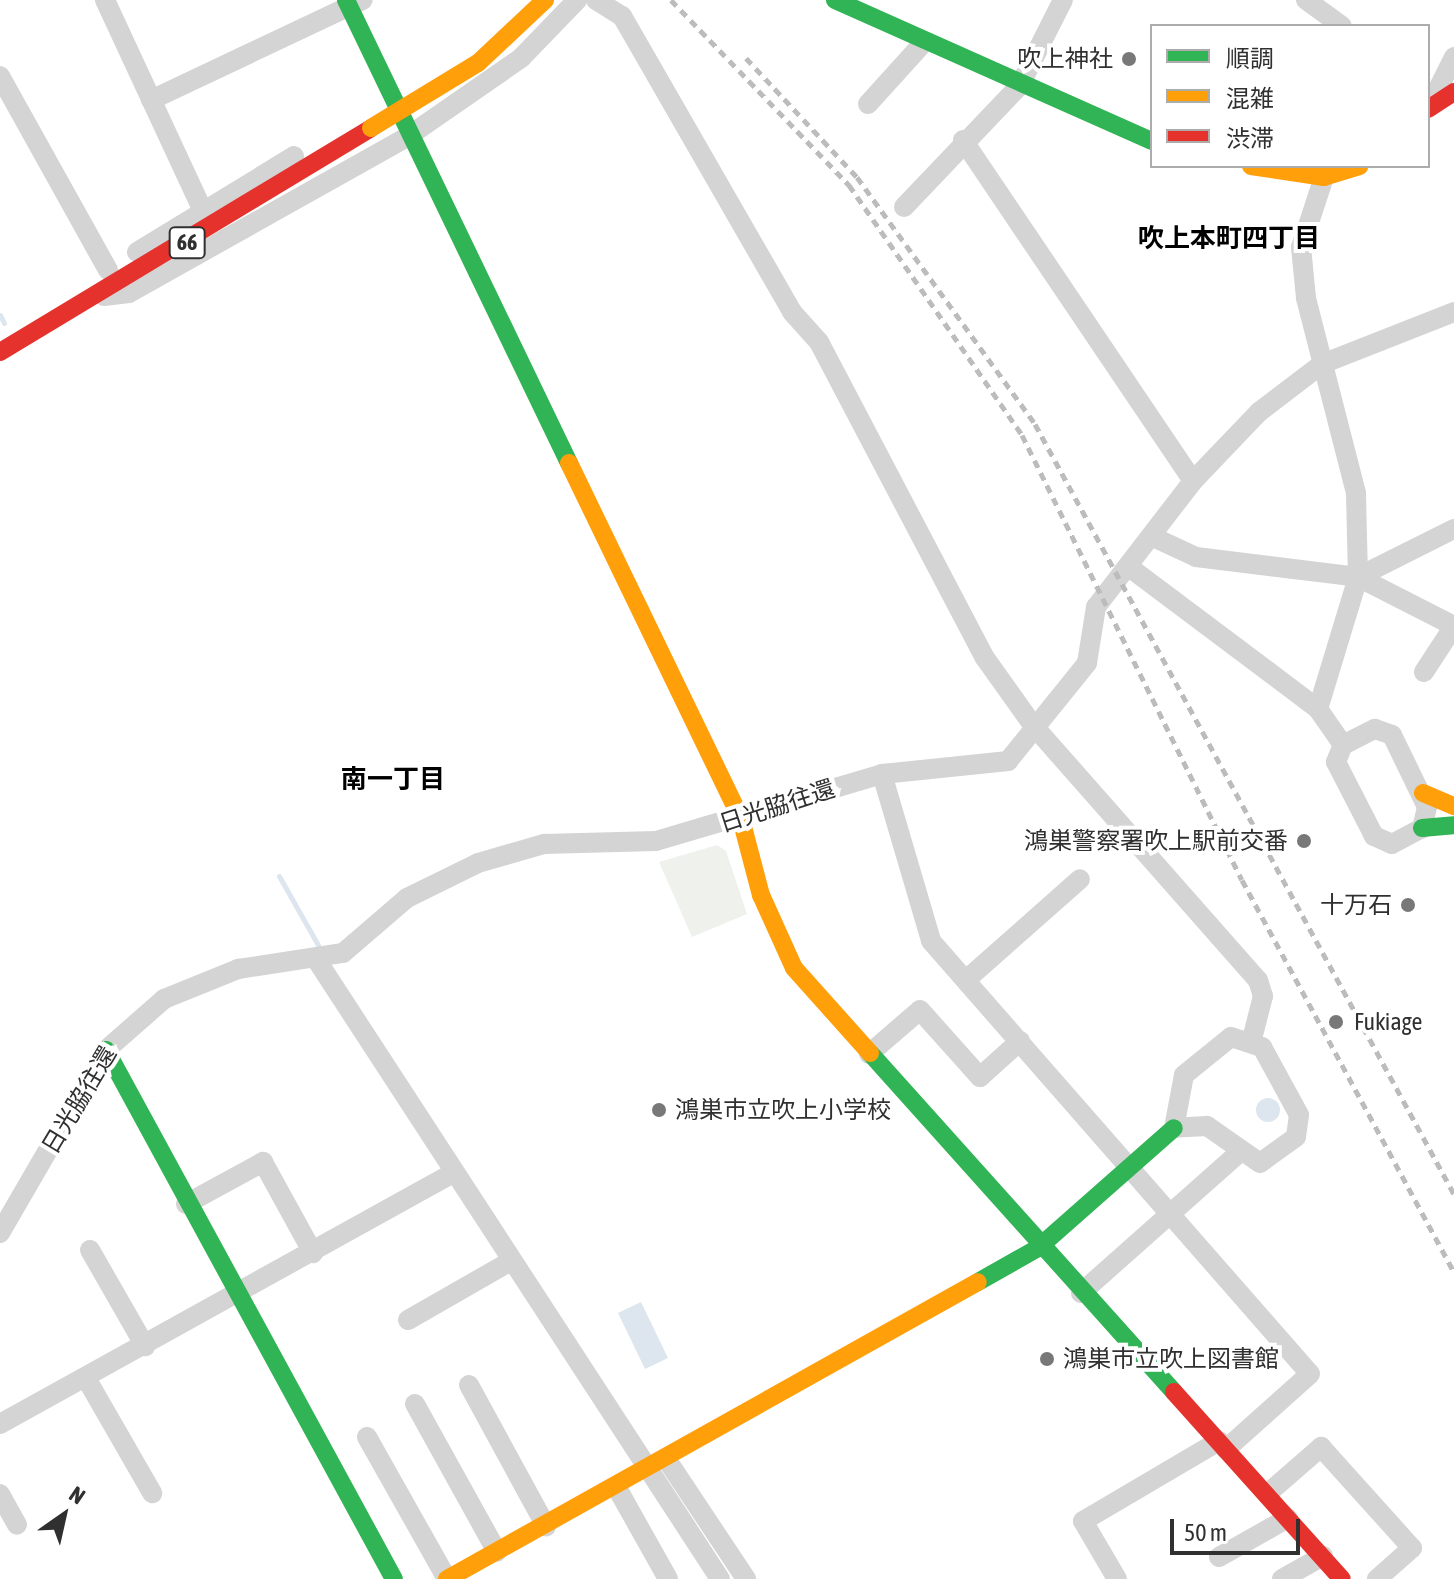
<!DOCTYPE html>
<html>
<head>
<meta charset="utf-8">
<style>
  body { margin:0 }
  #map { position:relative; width:1454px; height:1579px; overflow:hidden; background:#fff; font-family:"Asap Condensed","Noto Sans JP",sans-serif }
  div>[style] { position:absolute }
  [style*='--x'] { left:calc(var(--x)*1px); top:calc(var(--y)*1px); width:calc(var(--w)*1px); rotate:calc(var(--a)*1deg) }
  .green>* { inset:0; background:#eff2ec }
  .water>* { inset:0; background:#dde6ef }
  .round { border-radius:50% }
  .stream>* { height:5px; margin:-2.5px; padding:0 2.5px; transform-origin:2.5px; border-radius:2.5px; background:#dde6ef }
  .street>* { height:20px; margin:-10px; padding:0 10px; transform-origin:10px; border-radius:10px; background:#d4d4d4 }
  .fast>* { height:18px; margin:-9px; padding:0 9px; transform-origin:9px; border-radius:9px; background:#30b455 }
  .slow>* { height:18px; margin:-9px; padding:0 9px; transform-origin:9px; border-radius:9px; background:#ff9f0a }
  .jam>* { height:18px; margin:-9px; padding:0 9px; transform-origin:9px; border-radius:9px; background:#e5322d }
  .rail>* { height:5px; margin-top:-2.5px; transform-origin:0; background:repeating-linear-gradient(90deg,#bcbcbc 0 8px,transparent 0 14px) }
  .slow-bridge>* { height:18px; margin:-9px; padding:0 9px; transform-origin:9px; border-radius:9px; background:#ff9f0a }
  .dots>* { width:22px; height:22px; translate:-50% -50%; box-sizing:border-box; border:4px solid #fff; border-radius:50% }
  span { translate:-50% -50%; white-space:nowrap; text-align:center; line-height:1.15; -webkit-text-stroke:8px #fff; paint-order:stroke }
  .shield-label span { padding:2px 6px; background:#fff; border:2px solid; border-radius:6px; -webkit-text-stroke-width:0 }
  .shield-label { font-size:22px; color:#303030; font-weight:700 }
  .poi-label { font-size:24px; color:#303030 }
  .right { translate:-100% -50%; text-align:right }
  .left { translate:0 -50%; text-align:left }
  .street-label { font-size:24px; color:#303030 }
  .neighbourhood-label { font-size:26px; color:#000; font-weight:700 }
  .legend { position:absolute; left:1150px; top:24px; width:280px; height:144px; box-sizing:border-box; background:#fff; border:2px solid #acacac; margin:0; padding:10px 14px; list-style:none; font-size:24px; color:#303030 }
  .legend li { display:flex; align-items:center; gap:16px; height:40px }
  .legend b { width:40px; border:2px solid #acacac }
  .north { position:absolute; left:24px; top:1475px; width:80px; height:80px; -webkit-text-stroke:6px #fff; paint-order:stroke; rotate:34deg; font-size:22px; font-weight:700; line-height:32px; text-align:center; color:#303030 }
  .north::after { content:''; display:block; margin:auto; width:28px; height:36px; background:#303030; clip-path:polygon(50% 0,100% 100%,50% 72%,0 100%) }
  .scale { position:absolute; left:1170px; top:1519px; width:130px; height:36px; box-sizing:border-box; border:4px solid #303030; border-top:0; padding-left:10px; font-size:24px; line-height:28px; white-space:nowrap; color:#303030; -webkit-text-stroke:6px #fff; paint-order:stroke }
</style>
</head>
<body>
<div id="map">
  <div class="green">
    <div style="clip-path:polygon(717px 845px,726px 851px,747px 914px,692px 937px,659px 862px)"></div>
  </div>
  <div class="water">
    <div class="round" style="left:1256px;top:1098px;width:24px;height:24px"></div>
    <div style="clip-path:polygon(641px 1302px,668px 1358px,645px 1369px,618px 1313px)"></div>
  </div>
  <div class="stream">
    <div style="--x:0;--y:315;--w:9;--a:63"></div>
    <div style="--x:279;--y:876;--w:87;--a:60.5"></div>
  </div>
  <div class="street">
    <div style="--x:105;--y:0;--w:230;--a:65.1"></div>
    <div style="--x:596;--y:0;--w:31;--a:32"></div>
    <div style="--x:622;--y:16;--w:341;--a:60.1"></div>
    <div style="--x:792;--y:312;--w:40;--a:48"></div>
    <div style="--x:819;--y:342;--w:357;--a:62.3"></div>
    <div style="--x:985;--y:658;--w:81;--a:54.5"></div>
    <div style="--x:1032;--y:724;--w:341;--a:48.6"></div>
    <div style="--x:1258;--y:980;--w:17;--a:73"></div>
    <div style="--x:1263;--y:996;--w:44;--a:104.3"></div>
    <div style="--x:1306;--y:0;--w:44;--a:35.8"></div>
    <div style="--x:0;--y:76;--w:222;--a:60.9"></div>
    <div style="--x:151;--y:100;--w:234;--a:-25.3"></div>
    <div style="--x:868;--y:104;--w:84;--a:-47.9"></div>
    <div style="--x:1429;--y:107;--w:56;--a:-63.4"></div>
    <div style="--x:963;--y:140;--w:411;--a:56"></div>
    <div style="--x:904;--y:207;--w:168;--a:-46.4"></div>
    <div style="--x:1020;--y:85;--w:95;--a:-63.2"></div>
    <div style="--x:137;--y:252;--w:184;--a:-31.4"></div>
    <div style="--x:104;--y:296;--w:25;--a:-7"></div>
    <div style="--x:129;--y:293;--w:322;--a:-29.3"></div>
    <div style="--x:410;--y:135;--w:135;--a:-34.7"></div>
    <div style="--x:521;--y:58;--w:81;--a:-46"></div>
    <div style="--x:1153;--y:537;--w:47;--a:24.9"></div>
    <div style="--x:1196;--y:557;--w:163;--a:7"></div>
    <div style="--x:1358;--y:577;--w:108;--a:27"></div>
    <div style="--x:1454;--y:626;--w:55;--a:123.1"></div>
    <div style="--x:1129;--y:567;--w:236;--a:36.9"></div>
    <div style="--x:1318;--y:709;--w:44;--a:55.2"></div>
    <div style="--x:1358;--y:577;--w:107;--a:-26.6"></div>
    <div style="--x:1318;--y:709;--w:138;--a:-73.1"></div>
    <div style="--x:1358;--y:577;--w:84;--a:-91.4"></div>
    <div style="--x:1356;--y:493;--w:201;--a:-104.4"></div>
    <div style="--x:1306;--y:298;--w:51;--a:-95.6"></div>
    <div style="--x:1301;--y:247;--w:74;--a:-71.8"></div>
    <div style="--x:1375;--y:729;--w:18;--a:19"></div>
    <div style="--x:1392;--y:735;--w:80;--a:64.1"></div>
    <div style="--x:1427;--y:807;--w:22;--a:103"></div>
    <div style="--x:1422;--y:828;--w:34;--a:152"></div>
    <div style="--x:1392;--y:844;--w:20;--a:-156"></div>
    <div style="--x:1374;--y:836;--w:83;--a:-117.2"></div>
    <div style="--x:1336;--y:762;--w:18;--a:-68"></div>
    <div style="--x:1343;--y:745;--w:36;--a:-27"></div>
    <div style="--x:882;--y:774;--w:174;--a:73.6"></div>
    <div style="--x:931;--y:941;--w:575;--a:48.8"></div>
    <div style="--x:1310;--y:1374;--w:113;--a:138.2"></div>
    <div style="--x:318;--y:962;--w:736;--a:56.91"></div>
    <div style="--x:966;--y:980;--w:152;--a:-41.5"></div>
    <div style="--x:1231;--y:1037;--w:33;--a:18"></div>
    <div style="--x:1262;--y:1047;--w:77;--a:61.4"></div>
    <div style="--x:1299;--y:1115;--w:22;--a:98"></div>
    <div style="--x:1296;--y:1137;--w:44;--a:144.2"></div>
    <div style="--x:1260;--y:1163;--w:65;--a:-145.1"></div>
    <div style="--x:1207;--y:1126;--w:33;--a:177"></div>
    <div style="--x:1174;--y:1128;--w:54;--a:-79.3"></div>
    <div style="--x:1184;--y:1075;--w:60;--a:-39"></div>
    <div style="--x:869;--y:1054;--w:67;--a:-40.8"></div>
    <div style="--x:920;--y:1010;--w:90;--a:48.2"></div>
    <div style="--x:980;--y:1077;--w:54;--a:-42"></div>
    <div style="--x:186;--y:1204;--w:88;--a:-28.6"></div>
    <div style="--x:263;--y:1162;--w:104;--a:61.2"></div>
    <div style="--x:0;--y:1233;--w:211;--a:-59.9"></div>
    <div style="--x:106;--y:1050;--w:77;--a:-41.3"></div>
    <div style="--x:164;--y:999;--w:80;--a:-22.1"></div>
    <div style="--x:238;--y:969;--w:106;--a:-8.7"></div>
    <div style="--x:343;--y:953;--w:84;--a:-40.7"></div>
    <div style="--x:407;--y:898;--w:79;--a:-26.2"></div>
    <div style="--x:478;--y:863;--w:69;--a:-16.1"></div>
    <div style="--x:544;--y:844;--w:112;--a:-1.5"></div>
    <div style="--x:656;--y:841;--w:236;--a:-16.5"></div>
    <div style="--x:882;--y:774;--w:127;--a:-5.9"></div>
    <div style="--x:1008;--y:761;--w:126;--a:-51.1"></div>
    <div style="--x:1087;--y:663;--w:57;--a:-80.9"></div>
    <div style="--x:1096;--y:607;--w:159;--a:-52.4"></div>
    <div style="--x:1193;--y:481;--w:95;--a:-46.3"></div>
    <div style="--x:1259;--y:412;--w:79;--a:-37.3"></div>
    <div style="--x:1322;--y:364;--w:142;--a:-21.5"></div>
    <div style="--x:90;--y:1250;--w:111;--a:60.2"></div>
    <div style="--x:1081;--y:1293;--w:214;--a:-41.6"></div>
    <div style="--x:408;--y:1320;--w:119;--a:-29.8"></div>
    <div style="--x:86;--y:1378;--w:133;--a:60.1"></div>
    <div style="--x:469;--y:1385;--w:161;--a:61.4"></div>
    <div style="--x:415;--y:1404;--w:169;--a:61"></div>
    <div style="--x:0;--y:1424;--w:518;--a:-28.99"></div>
    <div style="--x:367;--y:1437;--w:163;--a:60.6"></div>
    <div style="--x:667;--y:1460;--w:143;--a:56.4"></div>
    <div style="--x:617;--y:1488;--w:104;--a:60.7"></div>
    <div style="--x:0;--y:1494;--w:35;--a:61"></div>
    <div style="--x:1267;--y:1494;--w:72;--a:-41"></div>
    <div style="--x:1321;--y:1447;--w:136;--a:48"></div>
    <div style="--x:1412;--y:1548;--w:47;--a:138.5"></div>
    <div style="--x:1219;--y:1557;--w:79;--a:-29.5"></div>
    <div style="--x:1117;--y:1579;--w:67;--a:-120.4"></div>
    <div style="--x:1083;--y:1521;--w:158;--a:-30.5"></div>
    <div style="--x:1282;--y:1579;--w:47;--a:-29.3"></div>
  </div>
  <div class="fast">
    <div style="--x:346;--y:0;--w:514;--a:64.28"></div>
    <div style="--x:835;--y:0;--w:347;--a:24"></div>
    <div style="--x:1422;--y:828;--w:32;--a:-5"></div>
    <div style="--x:106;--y:1050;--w:602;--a:61.44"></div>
    <div style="--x:870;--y:1053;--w:455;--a:48.1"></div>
    <div style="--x:978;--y:1282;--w:69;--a:-29.5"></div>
    <div style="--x:1038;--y:1248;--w:181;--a:-41.4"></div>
  </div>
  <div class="slow">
    <div style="--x:1251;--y:166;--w:74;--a:8.6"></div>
    <div style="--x:1324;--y:177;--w:37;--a:-17"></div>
    <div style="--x:569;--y:463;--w:395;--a:64.2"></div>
    <div style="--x:741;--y:819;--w:79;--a:75.3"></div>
    <div style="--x:761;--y:895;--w:80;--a:65.7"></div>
    <div style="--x:794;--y:968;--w:114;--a:48.2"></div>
    <div style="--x:1423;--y:793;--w:34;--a:23"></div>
    <div style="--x:447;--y:1579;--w:608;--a:-29.22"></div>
  </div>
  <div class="jam">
    <div style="--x:1428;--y:109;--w:31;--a:-33"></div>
    <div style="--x:0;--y:352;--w:433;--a:-31.1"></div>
    <div style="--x:1174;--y:1392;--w:251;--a:48.1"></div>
  </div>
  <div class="rail">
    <div style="--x:671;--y:0;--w:257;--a:46.1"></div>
    <div style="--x:849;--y:185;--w:304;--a:55.3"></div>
    <div style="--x:1022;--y:435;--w:496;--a:63.7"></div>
    <div style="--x:1242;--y:880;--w:446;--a:61.6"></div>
    <div style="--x:746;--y:58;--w:163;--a:47"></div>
    <div style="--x:857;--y:177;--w:304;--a:54.2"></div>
    <div style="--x:1035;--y:424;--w:877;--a:61.45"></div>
  </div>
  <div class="slow-bridge">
    <div style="--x:371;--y:128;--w:125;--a:-31.3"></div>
    <div style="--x:478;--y:63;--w:92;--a:-43.2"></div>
  </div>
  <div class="dots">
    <div style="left:1129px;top:59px;background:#787878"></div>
    <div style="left:1304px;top:841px;background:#787878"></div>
    <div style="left:1408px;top:905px;background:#787878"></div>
    <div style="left:1336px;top:1022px;background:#787878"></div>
    <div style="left:659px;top:1110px;background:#787878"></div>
    <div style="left:1047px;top:1359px;background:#787878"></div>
  </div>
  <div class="shield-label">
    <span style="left:187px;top:243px">66</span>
  </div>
  <div class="poi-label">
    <span class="right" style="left:1113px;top:59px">吹上神社</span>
    <span class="right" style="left:1288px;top:841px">鴻巣警察署吹上駅前交番</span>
    <span class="right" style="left:1392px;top:905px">十万石</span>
    <span class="left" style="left:1354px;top:1022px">Fukiage</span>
    <span class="left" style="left:675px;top:1110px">鴻巣市立吹上小学校</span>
    <span class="left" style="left:1063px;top:1359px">鴻巣市立吹上図書館</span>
  </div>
  <div class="street-label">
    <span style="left:777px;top:806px;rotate:-18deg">日光脇往還</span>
    <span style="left:79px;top:1100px;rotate:-59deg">日光脇往還</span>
  </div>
  <div class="neighbourhood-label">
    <span style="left:1229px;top:239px">吹上本町四丁目</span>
    <span style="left:393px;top:780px">南一丁目</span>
  </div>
  <ul class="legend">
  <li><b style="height:10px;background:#30b455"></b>順調</li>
  <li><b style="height:10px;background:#ff9f0a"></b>混雑</li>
  <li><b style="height:10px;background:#e5322d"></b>渋滞</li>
  </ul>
  <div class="north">N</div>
  <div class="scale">50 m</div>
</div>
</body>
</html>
